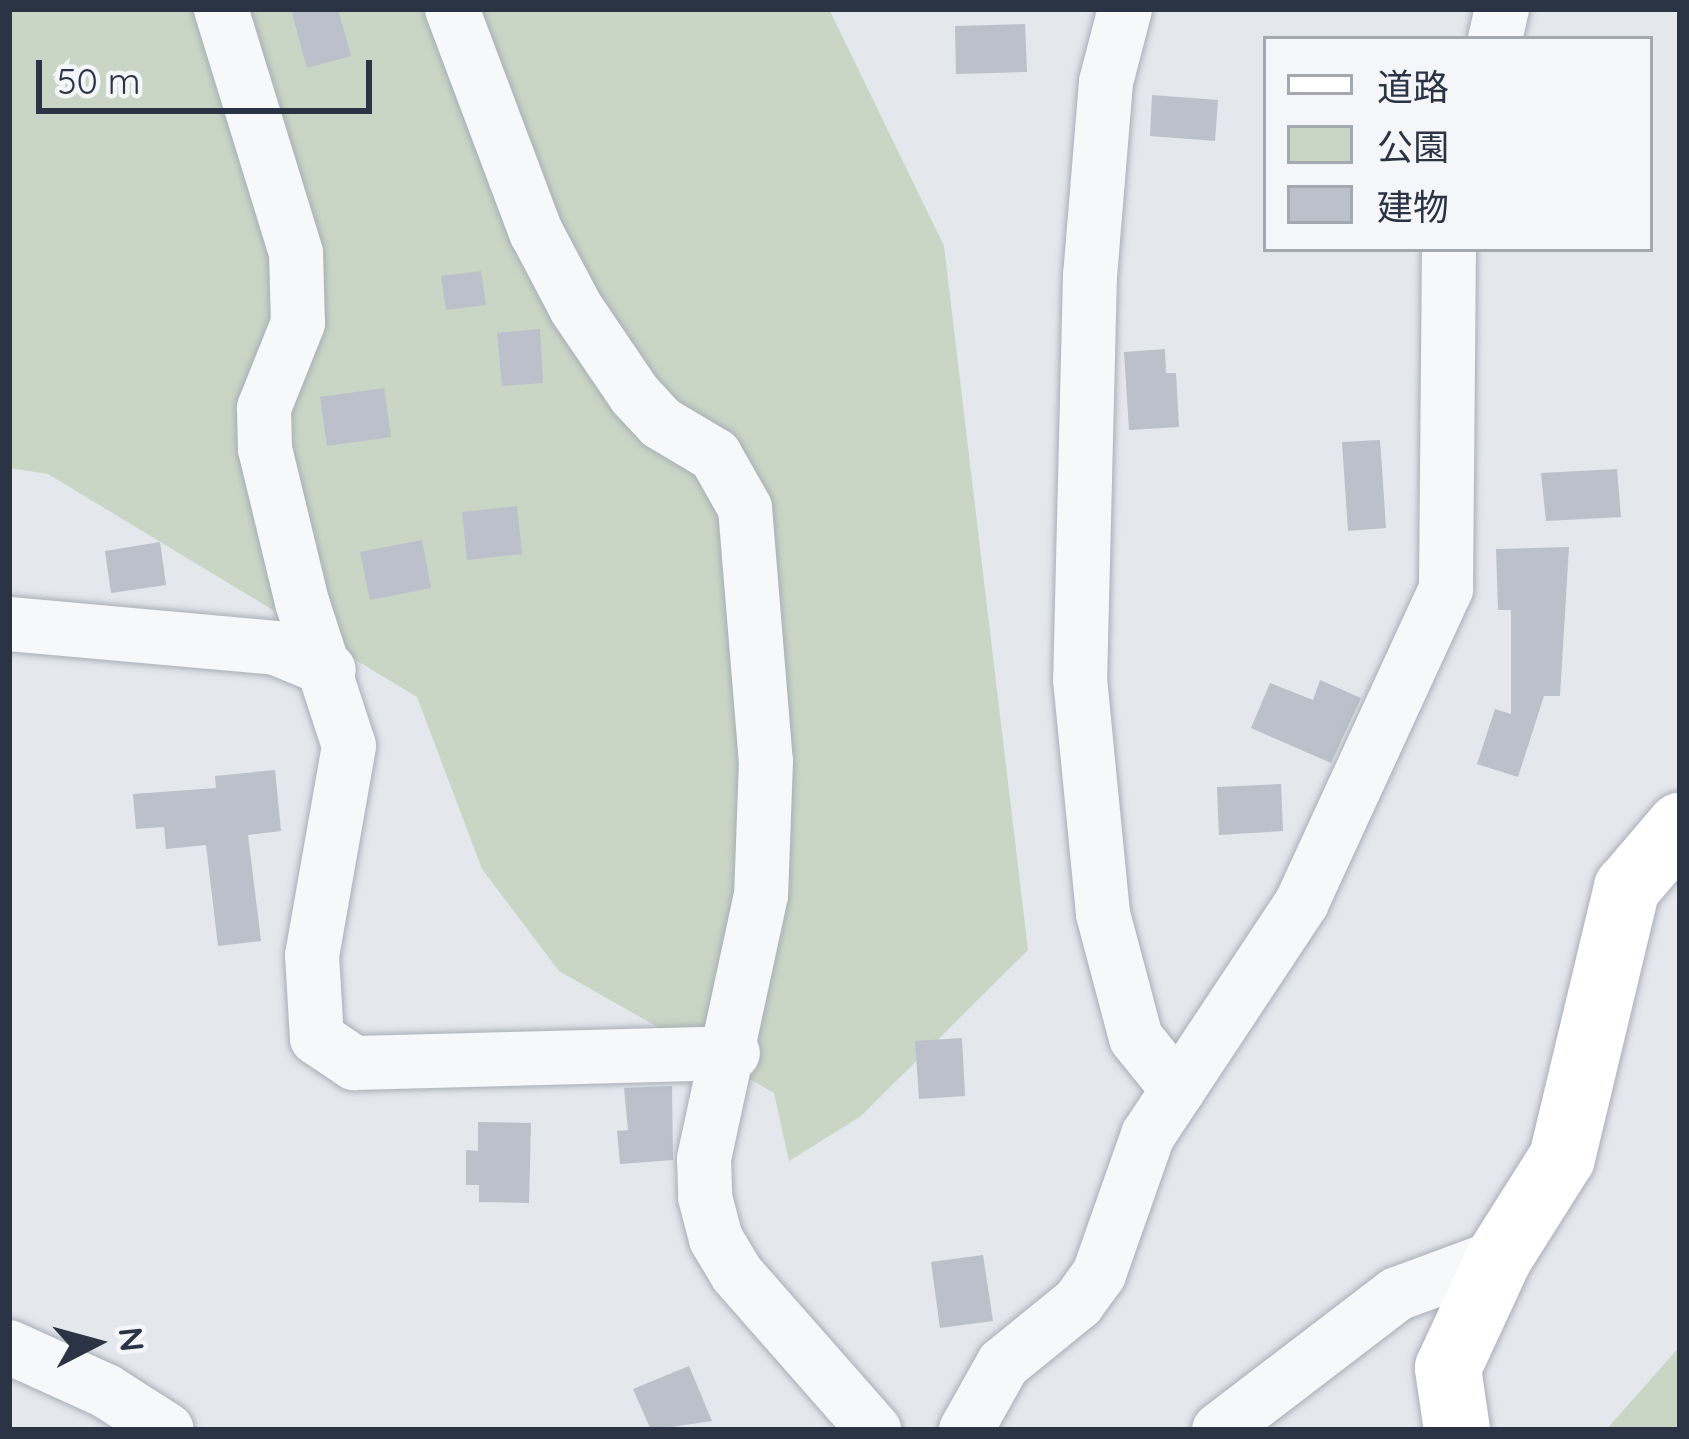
<!DOCTYPE html>
<html>
<head>
<meta charset="utf-8">
<style>
  body { margin:0 }
  #map { position:relative; width:1689px; height:1439px; overflow:hidden; background:#e4e7ec; font-family:Quicksand,"Noto Sans JP",sans-serif }
  div>[style] { position:absolute }
  [style*='--x'] { left:calc(var(--x)*1px); top:calc(var(--y)*1px); width:calc(var(--w)*1px); rotate:calc(var(--a)*1deg) }
  .green>* { inset:0; background:#c9d6c5 }
  .building>* { inset:0; background:#bbc0ca }
  .roads { filter:drop-shadow(0 0 3px #a9aeb7) drop-shadow(0 0 3px #a9aeb7) }
  .street>* { height:54px; margin:-27px; padding:0 27px; transform-origin:27px; border-radius:27px; background:#f7f8fa }
  .secondary>* { height:66px; margin:-33px; padding:0 33px; transform-origin:33px; border-radius:33px; background:#fff }
  span { translate:-50% -50%; white-space:nowrap; text-align:center; line-height:1.15; -webkit-text-stroke:9px #f4f6f9; paint-order:stroke }
  .frame { position:absolute; inset:0; border:12px solid #2b3445; pointer-events:none }
  .legend { position:absolute; left:1263px; top:36px; width:390px; height:216px; box-sizing:border-box; background:#f4f6f9; border:3px solid #a4a8b1; margin:0; padding:15px 21px; list-style:none; font-size:36px; color:#2b3445 }
  .legend li { display:flex; align-items:center; gap:24px; height:60px }
  .legend b { width:60px; border:3px solid #a4a8b1 }
  .north { position:absolute; left:36px; top:1283px; width:120px; height:120px; -webkit-text-stroke:9px #f4f6f9; paint-order:stroke; rotate:84deg; font-size:33px; font-weight:700; line-height:48px; text-align:center; color:#2b3445 }
  .north::after { content:''; display:block; margin:auto; width:42px; height:54px; background:#2b3445; clip-path:polygon(50% 0,100% 100%,50% 72%,0 100%) }
  .scale { position:absolute; left:36px; top:60px; width:336px; height:54px; box-sizing:border-box; border:6px solid #2b3445; border-top:0; padding-left:15px; font-size:36px; line-height:42px; white-space:nowrap; color:#2b3445; -webkit-text-stroke:9px #f4f6f9; paint-order:stroke }
</style>
</head>
<body>
<div id="map">
  <div class="green">
    <div style="clip-path:polygon(9px 9px,829px 9px,944px 246px,1028px 950px,861px 1116px,789px 1161px,774px 1093px,559px 971px,482px 869px,417px 697px,48px 474px,9px 468px)"></div>
    <div style="clip-path:polygon(1680px 1346px,1680px 1430px,1606px 1430px)"></div>
  </div>
  <div class="building">
    <div style="clip-path:polygon(291px 9px,338px 9px,351px 56px,307px 68px)"></div>
    <div style="clip-path:polygon(1025px 24px,1027px 72px,956px 74px,955px 26px)"></div>
    <div style="clip-path:polygon(1152px 95px,1218px 100px,1215px 141px,1150px 136px)"></div>
    <div style="clip-path:polygon(481px 271px,486px 305px,446px 310px,441px 276px)"></div>
    <div style="clip-path:polygon(540px 329px,543px 383px,502px 386px,497px 333px)"></div>
    <div style="clip-path:polygon(1165px 349px,1166px 373px,1176px 373px,1179px 427px,1129px 430px,1124px 352px)"></div>
    <div style="clip-path:polygon(384px 388px,391px 437px,327px 446px,320px 397px)"></div>
    <div style="clip-path:polygon(1380px 440px,1386px 528px,1348px 531px,1342px 442px)"></div>
    <div style="clip-path:polygon(1617px 469px,1621px 517px,1546px 521px,1541px 473px)"></div>
    <div style="clip-path:polygon(517px 506px,522px 554px,467px 560px,462px 512px)"></div>
    <div style="clip-path:polygon(422px 540px,431px 588px,370px 600px,360px 552px)"></div>
    <div style="clip-path:polygon(160px 542px,166px 585px,111px 593px,105px 551px)"></div>
    <div style="clip-path:polygon(1569px 547px,1560px 696px,1544px 696px,1518px 777px,1477px 764px,1495px 709px,1511px 714px,1511px 610px,1498px 610px,1496px 549px)"></div>
    <div style="clip-path:polygon(1320px 680px,1361px 698px,1331px 763px,1251px 728px,1270px 683px,1313px 700px)"></div>
    <div style="clip-path:polygon(275px 770px,281px 831px,248px 835px,261px 941px,218px 946px,206px 845px,166px 849px,164px 827px,136px 829px,133px 794px,216px 788px,215px 776px)"></div>
    <div style="clip-path:polygon(1281px 784px,1283px 831px,1219px 835px,1217px 787px)"></div>
    <div style="clip-path:polygon(962px 1038px,965px 1096px,919px 1099px,915px 1041px)"></div>
    <div style="clip-path:polygon(672px 1086px,673px 1160px,620px 1164px,617px 1131px,628px 1130px,624px 1088px)"></div>
    <div style="clip-path:polygon(478px 1122px,531px 1123px,529px 1203px,479px 1202px,479px 1185px,466px 1185px,466px 1150px,478px 1151px)"></div>
    <div style="clip-path:polygon(983px 1255px,993px 1321px,940px 1328px,931px 1262px)"></div>
    <div style="clip-path:polygon(689px 1366px,712px 1421px,651px 1430px,633px 1389px)"></div>
  </div>
  <div class="roads">
    <div class="street">
      <div style="--x:221;--y:9;--w:255;--a:72.9"></div>
      <div style="--x:296;--y:253;--w:70;--a:88.4"></div>
      <div style="--x:298;--y:323;--w:92;--a:111.8"></div>
      <div style="--x:264;--y:408;--w:41;--a:88.6"></div>
      <div style="--x:265;--y:449;--w:157;--a:76.4"></div>
      <div style="--x:302;--y:602;--w:151;--a:71.9"></div>
      <div style="--x:349;--y:746;--w:212;--a:100"></div>
      <div style="--x:312;--y:955;--w:83;--a:86.6"></div>
      <div style="--x:317;--y:1038;--w:45;--a:34"></div>
      <div style="--x:354;--y:1063;--w:379;--a:-1.5"></div>
      <div style="--x:452;--y:9;--w:238;--a:69.4"></div>
      <div style="--x:536;--y:232;--w:86;--a:62.2"></div>
      <div style="--x:576;--y:308;--w:105;--a:55.9"></div>
      <div style="--x:635;--y:395;--w:38;--a:47"></div>
      <div style="--x:661;--y:423;--w:63;--a:30.7"></div>
      <div style="--x:715;--y:455;--w:61;--a:60.5"></div>
      <div style="--x:745;--y:508;--w:254;--a:85.3"></div>
      <div style="--x:766;--y:761;--w:134;--a:92.1"></div>
      <div style="--x:761;--y:895;--w:270;--a:102.2"></div>
      <div style="--x:704;--y:1159;--w:38;--a:88"></div>
      <div style="--x:705;--y:1197;--w:43;--a:75.3"></div>
      <div style="--x:716;--y:1239;--w:41;--a:59"></div>
      <div style="--x:737;--y:1274;--w:208;--a:48.7"></div>
      <div style="--x:1125;--y:9;--w:75;--a:104.6"></div>
      <div style="--x:1106;--y:82;--w:194;--a:94.7"></div>
      <div style="--x:1090;--y:275;--w:404;--a:91.4"></div>
      <div style="--x:1080;--y:679;--w:236;--a:84.4"></div>
      <div style="--x:1103;--y:914;--w:128;--a:75.1"></div>
      <div style="--x:1136;--y:1038;--w:67;--a:51.1"></div>
      <div style="--x:1495;--y:39;--w:31;--a:-77"></div>
      <div style="--x:9;--y:624;--w:268;--a:5.1"></div>
      <div style="--x:276;--y:648;--w:57;--a:22.5"></div>
      <div style="--x:9;--y:1347;--w:107;--a:24.4"></div>
      <div style="--x:106;--y:1391;--w:72;--a:32.6"></div>
      <div style="--x:966;--y:1430;--w:76;--a:-60.7"></div>
      <div style="--x:1003;--y:1364;--w:97;--a:-39.1"></div>
      <div style="--x:1078;--y:1303;--w:36;--a:-54"></div>
      <div style="--x:1099;--y:1274;--w:147;--a:-70.6"></div>
      <div style="--x:1148;--y:1135;--w:279;--a:-56.5"></div>
      <div style="--x:1302;--y:902;--w:345;--a:-65.3"></div>
      <div style="--x:1446;--y:589;--w:340;--a:-89.5"></div>
      <div style="--x:1219;--y:1430;--w:224;--a:-37.4"></div>
      <div style="--x:1397;--y:1294;--w:110;--a:-20.3"></div>
    </div>
    <div class="secondary">
      <div style="--x:1457;--y:1430;--w:63;--a:-98.3"></div>
      <div style="--x:1448;--y:1368;--w:123;--a:-65.1"></div>
      <div style="--x:1500;--y:1256;--w:116;--a:-57.7"></div>
      <div style="--x:1562;--y:1158;--w:278;--a:-76.5"></div>
      <div style="--x:1627;--y:888;--w:82;--a:-49.5"></div>
    </div>
  </div>
  <div class="frame"></div>
  <ul class="legend">
  <li><b style="height:15px;background:#fff"></b>道路</li>
  <li><b style="height:33px;background:#c9d6c5"></b>公園</li>
  <li><b style="height:33px;background:#bbc0ca"></b>建物</li>
  </ul>
  <div class="north">N</div>
  <div class="scale">50 m</div>
</div>
</body>
</html>
